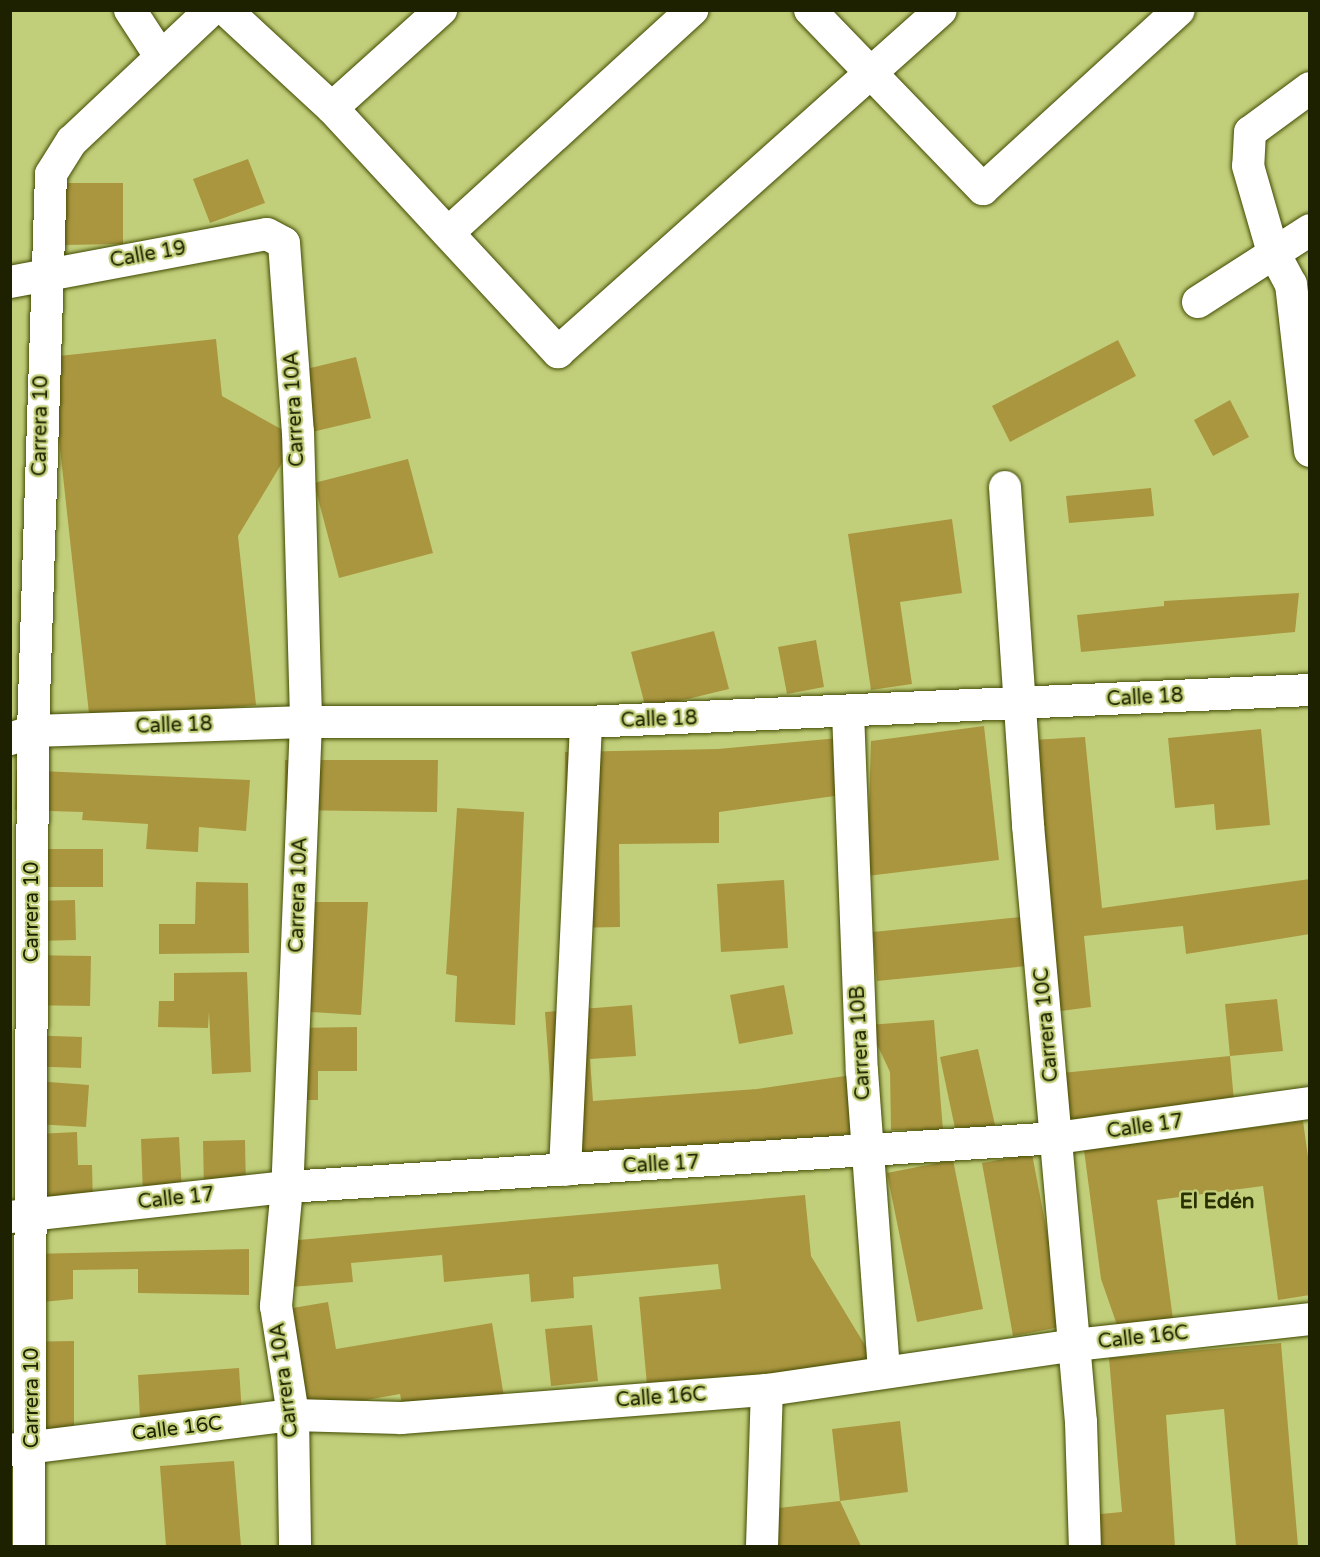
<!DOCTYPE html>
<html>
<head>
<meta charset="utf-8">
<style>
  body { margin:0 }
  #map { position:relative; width:1320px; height:1557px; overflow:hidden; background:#c2cf7a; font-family:"Varela Round",sans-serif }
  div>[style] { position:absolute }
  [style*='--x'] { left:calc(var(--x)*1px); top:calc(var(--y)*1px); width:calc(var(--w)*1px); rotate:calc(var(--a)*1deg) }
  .building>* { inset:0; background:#ab9640 }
  .roads { filter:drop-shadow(0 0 2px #434b03) drop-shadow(0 0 2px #434b03) }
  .minor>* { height:32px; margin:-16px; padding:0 16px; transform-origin:16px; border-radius:16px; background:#fff }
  span { translate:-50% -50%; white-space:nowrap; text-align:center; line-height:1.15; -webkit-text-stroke:4.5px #c2cf7a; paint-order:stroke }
  .street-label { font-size:20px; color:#1d2100 }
  .neighbourhood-label { font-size:21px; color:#292f00; font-weight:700 }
  .frame { position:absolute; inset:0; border:12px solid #1d2100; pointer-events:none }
</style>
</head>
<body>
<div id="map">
  <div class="building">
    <div style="clip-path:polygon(248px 159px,265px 203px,210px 223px,193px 179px)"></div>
    <div style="clip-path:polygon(63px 183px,123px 183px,123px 244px,63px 245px)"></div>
    <div style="clip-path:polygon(216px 339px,222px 396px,297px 438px,238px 536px,256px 705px,90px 723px,50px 357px)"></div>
    <div style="clip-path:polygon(1118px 340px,1136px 376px,1010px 442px,992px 406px)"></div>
    <div style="clip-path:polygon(356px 357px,371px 418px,312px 432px,298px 371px)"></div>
    <div style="clip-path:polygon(1230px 400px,1249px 437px,1213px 456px,1194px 420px)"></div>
    <div style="clip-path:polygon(408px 459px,433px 553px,339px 578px,314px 483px)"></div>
    <div style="clip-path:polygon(1151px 488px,1154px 516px,1069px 523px,1066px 496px)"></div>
    <div style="clip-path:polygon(952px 519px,962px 593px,900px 602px,912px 684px,871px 690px,848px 534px)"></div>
    <div style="clip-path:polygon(1299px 593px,1295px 632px,1081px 652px,1077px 615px,1164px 606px,1164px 601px)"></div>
    <div style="clip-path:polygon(714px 631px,729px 689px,646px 709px,631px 652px)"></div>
    <div style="clip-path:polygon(816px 640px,824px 687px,787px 694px,778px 647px)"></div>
    <div style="clip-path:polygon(984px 726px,999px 860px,867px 876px,871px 741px)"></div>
    <div style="clip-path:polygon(1261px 729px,1270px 825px,1216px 830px,1214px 804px,1175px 808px,1168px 738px)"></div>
    <div style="clip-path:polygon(1085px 737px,1102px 908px,1310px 879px,1310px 934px,1186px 954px,1183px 926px,1084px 936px,1091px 1007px,1046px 1013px,1032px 740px)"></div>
    <div style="clip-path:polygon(839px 738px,842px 795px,719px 812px,719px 843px,619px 844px,620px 927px,567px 928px,565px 752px,718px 749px)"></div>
    <div style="clip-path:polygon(285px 760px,438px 760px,437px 812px,285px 810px)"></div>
    <div style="clip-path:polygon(16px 770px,250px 780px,246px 831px,199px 827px,198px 852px,146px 849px,148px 824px,82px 820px,83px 812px,15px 810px)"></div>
    <div style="clip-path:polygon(457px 808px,524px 812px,515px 1025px,455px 1022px,457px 976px,446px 974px)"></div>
    <div style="clip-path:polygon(31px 849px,103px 849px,103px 887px,31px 887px)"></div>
    <div style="clip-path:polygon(784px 880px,788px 948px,721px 952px,717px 884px)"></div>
    <div style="clip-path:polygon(196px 882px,248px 883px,249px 953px,159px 954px,159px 924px,195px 924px)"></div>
    <div style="clip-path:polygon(75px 900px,76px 940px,34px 941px,33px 901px)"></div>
    <div style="clip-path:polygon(289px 902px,368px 902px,361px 1015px,294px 1011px)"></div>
    <div style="clip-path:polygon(1021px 917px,1027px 966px,877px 981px,873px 932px)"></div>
    <div style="clip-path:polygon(21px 955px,91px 956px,90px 1006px,20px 1005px)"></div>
    <div style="clip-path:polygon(247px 972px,251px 1072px,212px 1074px,209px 1012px,208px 1028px,158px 1027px,159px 1001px,174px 1001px,174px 973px)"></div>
    <div style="clip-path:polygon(784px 985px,793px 1034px,739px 1044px,730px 995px)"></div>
    <div style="clip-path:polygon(1277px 999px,1283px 1051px,1230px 1056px,1225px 1004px)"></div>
    <div style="clip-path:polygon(632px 1005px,636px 1056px,590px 1059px,593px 1101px,757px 1089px,852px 1075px,853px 1133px,761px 1147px,556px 1162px,545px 1012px)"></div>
    <div style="clip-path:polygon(934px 1020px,943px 1130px,891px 1130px,890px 1072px,868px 1025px)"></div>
    <div style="clip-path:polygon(357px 1027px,357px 1071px,318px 1071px,318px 1100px,293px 1100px,293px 1028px)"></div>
    <div style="clip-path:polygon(24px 1035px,82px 1037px,81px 1068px,22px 1066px)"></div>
    <div style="clip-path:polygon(978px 1049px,995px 1125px,956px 1133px,940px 1057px)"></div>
    <div style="clip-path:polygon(1230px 1056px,1235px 1113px,1057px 1138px,1052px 1074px)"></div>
    <div style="clip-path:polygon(22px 1080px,89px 1085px,86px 1127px,19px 1123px)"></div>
    <div style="clip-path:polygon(1303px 1121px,1310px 1171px,1310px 1295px,1278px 1300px,1263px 1186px,1157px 1200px,1173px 1319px,1117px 1325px,1101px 1279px,1084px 1150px)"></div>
    <div style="clip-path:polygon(77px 1132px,78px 1165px,92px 1165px,93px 1204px,35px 1204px,18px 1135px)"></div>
    <div style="clip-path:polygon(179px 1137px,182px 1193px,143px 1195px,141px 1139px)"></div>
    <div style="clip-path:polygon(245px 1140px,246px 1190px,204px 1191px,203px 1141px)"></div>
    <div style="clip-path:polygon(1032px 1154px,1065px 1326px,1013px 1336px,982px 1163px)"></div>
    <div style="clip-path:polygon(953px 1160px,983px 1309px,917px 1322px,887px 1173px)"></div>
    <div style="clip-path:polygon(805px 1195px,811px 1256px,880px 1370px,648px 1396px,639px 1297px,721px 1289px,718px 1264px,573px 1277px,574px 1298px,531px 1302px,529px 1274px,444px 1282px,442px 1255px,351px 1263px,353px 1282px,291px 1287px,287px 1241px)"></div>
    <div style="clip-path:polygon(249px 1249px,249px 1295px,138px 1293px,138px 1269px,73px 1270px,73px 1299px,32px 1303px,30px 1254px)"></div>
    <div style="clip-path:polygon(328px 1302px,336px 1349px,492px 1323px,504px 1397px,404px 1414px,400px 1394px,298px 1412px,281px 1310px)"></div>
    <div style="clip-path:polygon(592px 1325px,598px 1381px,551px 1386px,545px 1329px)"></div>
    <div style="clip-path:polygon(74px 1341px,74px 1439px,16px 1439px,16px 1342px)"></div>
    <div style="clip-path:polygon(1281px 1343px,1298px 1546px,1236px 1546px,1224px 1409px,1166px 1415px,1175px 1546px,1093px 1546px,1090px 1515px,1122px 1512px,1109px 1358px)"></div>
    <div style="clip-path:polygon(239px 1368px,242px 1414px,140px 1420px,138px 1375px)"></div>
    <div style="clip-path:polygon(900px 1421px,908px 1492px,840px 1501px,832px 1429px)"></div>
    <div style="clip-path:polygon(234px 1461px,241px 1546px,166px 1546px,160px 1466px)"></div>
    <div style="clip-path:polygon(840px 1501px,861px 1546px,768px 1546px,770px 1509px)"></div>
  </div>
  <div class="roads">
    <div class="minor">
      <div style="--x:130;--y:10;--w:55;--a:56.9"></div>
      <div style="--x:226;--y:10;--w:144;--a:42.8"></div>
      <div style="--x:332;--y:108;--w:333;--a:47.2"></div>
      <div style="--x:558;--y:352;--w:513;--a:-41.76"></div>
      <div style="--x:810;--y:10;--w:249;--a:46"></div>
      <div style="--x:983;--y:189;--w:265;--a:-42.4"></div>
      <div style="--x:1310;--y:88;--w:74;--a:143.7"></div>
      <div style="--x:1250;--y:132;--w:34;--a:93"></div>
      <div style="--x:1248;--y:166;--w:86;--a:73.9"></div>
      <div style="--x:1272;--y:249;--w:40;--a:62"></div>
      <div style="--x:1291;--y:284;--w:168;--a:83.5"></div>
      <div style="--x:332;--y:108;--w:147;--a:-42"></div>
      <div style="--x:448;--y:233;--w:331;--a:-42.4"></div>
      <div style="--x:10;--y:282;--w:261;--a:-10.6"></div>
      <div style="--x:267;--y:234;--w:19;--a:28"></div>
      <div style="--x:284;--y:243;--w:190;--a:85.8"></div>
      <div style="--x:298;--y:432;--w:290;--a:88.4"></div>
      <div style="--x:306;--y:722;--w:465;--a:92.3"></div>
      <div style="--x:287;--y:1187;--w:120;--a:95.3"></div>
      <div style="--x:276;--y:1306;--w:110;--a:81.1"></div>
      <div style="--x:293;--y:1415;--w:131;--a:89.1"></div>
      <div style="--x:1198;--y:302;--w:133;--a:-32.7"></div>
      <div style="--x:1005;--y:487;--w:339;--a:86.1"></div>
      <div style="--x:1028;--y:825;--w:599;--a:84.93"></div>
      <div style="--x:1081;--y:1422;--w:124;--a:88.2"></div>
      <div style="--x:848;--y:712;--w:359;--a:87.8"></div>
      <div style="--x:862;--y:1071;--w:302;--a:85.8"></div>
      <div style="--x:10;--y:739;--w:24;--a:-19"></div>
      <div style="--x:33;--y:731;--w:273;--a:-1.9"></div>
      <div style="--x:306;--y:722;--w:280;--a:0"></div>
      <div style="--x:586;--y:722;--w:725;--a:-2.53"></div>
      <div style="--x:565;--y:1170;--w:448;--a:-87.3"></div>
      <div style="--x:10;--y:1217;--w:279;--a:-6.2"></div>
      <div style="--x:287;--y:1187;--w:772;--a:-3.64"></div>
      <div style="--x:1057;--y:1138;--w:255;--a:-7.9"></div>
      <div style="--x:10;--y:1450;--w:285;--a:-7.1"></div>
      <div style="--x:293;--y:1415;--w:108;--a:1.6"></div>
      <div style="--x:401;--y:1418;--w:367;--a:-4.4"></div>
      <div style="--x:767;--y:1390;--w:311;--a:-8.3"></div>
      <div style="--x:1075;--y:1345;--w:236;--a:-6.3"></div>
      <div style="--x:29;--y:1546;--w:815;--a:-89.72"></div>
      <div style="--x:33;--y:731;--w:557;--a:-88.15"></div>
      <div style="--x:51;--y:174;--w:39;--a:-58"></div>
      <div style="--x:72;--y:141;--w:191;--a:-43.3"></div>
      <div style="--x:762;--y:1546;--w:156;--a:-88.2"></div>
    </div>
  </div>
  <div class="street-label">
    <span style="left:148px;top:255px;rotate:-10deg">Calle 19</span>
    <span style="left:295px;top:409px;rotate:-93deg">Carrera 10A</span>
    <span style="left:41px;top:426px;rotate:-89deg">Carrera 10</span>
    <span style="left:1145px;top:698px;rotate:-3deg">Calle 18</span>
    <span style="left:659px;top:720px;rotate:-2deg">Calle 18</span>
    <span style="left:174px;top:726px;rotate:-2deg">Calle 18</span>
    <span style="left:299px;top:895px;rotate:-88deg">Carrera 10A</span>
    <span style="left:32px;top:912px;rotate:-90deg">Carrera 10</span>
    <span style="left:1047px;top:1025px;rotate:-95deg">Carrera 10C</span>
    <span style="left:861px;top:1043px;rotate:-93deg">Carrera 10B</span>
    <span style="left:1145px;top:1127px;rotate:-8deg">Calle 17</span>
    <span style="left:661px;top:1165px;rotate:-3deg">Calle 17</span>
    <span style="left:176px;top:1199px;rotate:-6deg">Calle 17</span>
    <span style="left:1143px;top:1338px;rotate:-6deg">Calle 16C</span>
    <span style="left:285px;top:1380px;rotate:-97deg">Carrera 10A</span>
    <span style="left:32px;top:1398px;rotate:-90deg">Carrera 10</span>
    <span style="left:661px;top:1398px;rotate:-4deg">Calle 16C</span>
    <span style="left:177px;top:1429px;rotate:-7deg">Calle 16C</span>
  </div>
  <div class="neighbourhood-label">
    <span style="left:1217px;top:1202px">El Edén</span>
  </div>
  <div class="frame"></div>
</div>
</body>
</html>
